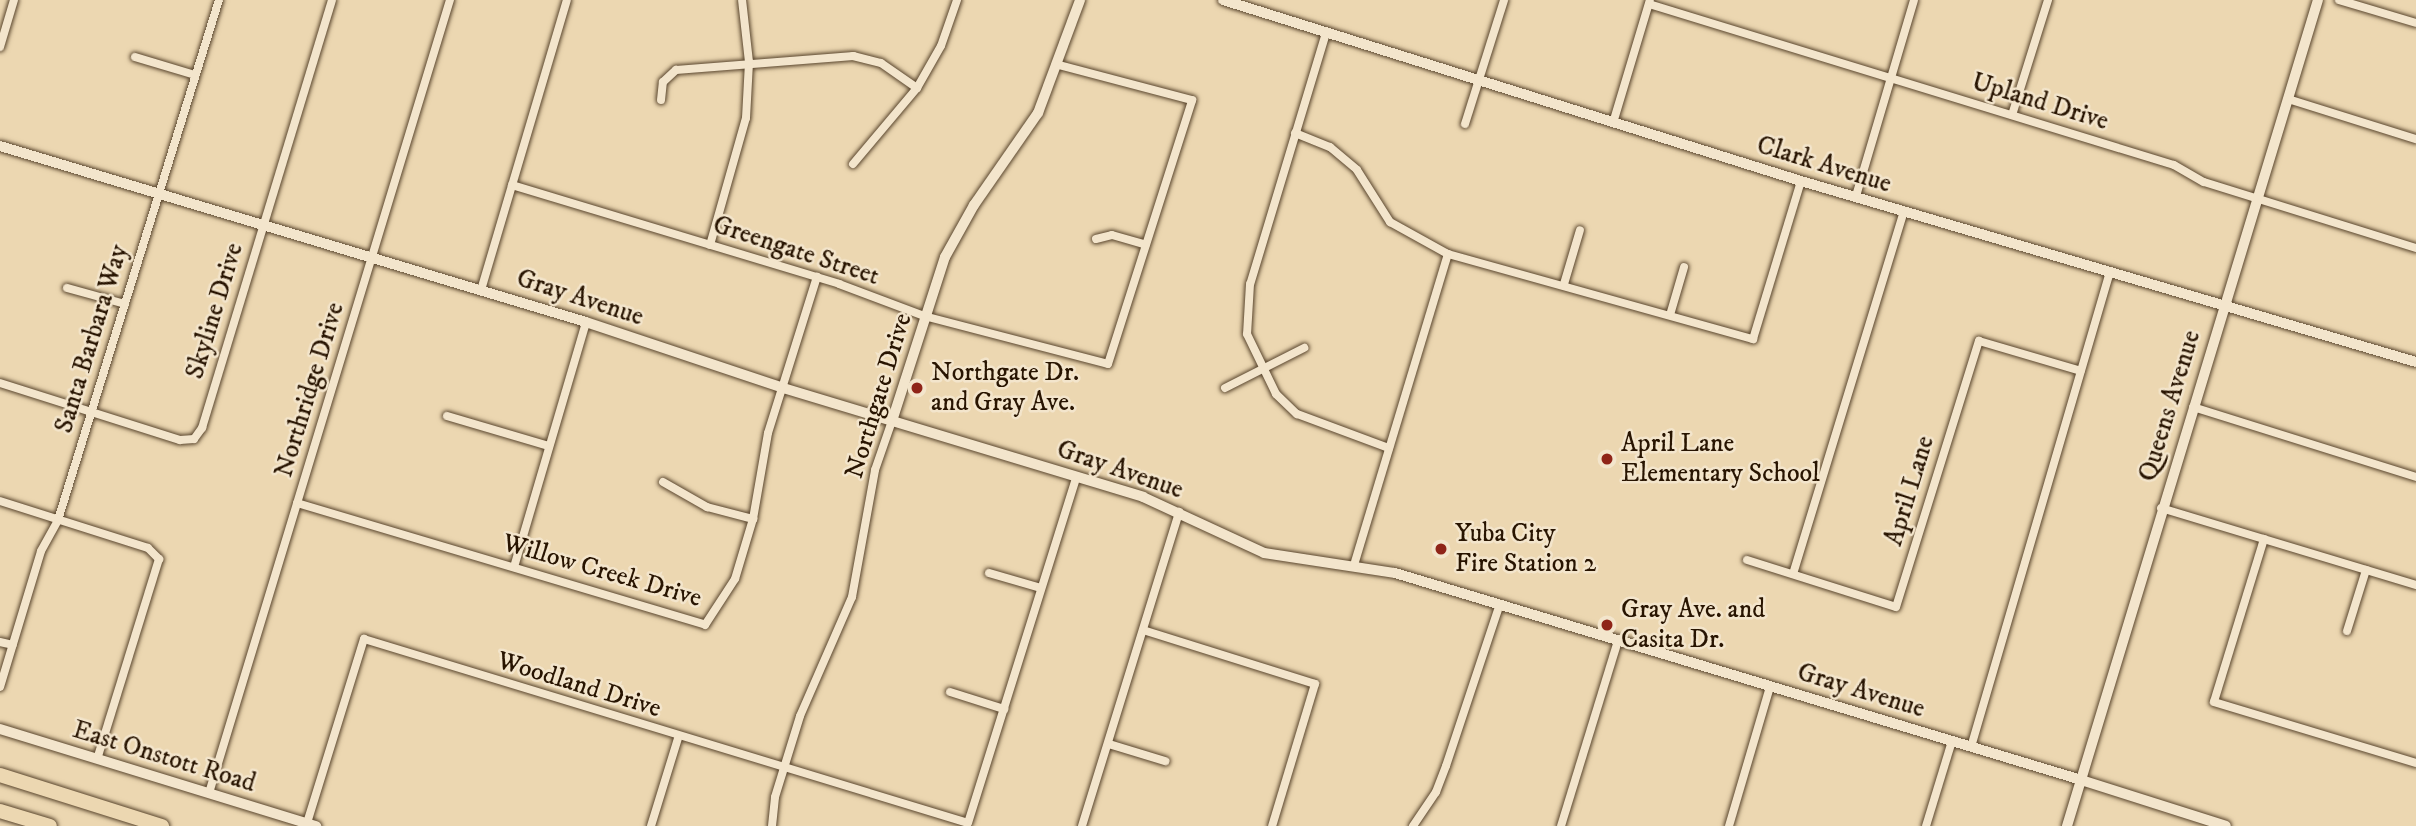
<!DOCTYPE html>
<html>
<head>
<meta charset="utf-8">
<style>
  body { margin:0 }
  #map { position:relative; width:2416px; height:826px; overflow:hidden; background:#ecd7b1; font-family:"IM FELL DW Pica",serif }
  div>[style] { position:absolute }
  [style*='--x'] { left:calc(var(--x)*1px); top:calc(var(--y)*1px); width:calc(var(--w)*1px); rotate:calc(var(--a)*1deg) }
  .roads { filter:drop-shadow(0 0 2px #59452d) drop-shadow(0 0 2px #59452d) }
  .minor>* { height:8px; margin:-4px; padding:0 4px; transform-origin:4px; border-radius:4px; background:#f3e5cc }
  .tertiary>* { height:10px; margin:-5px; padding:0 5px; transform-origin:5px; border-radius:5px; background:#f3e5cc }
  .secondary>* { height:10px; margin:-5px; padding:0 5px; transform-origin:5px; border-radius:5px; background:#f3e5cc }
  .motorway>* { height:14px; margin:-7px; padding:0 7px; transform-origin:7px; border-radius:7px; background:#ecd7b1 }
  .dots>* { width:19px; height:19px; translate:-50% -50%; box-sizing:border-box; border:4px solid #f3e5cc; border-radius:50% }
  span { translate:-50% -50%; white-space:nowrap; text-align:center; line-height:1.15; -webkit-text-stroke:5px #f3e5cc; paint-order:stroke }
  .street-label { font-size:26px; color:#281401 }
  .poi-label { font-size:26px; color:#281401 }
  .left { translate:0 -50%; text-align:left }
</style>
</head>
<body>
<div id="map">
  <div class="roads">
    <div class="minor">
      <div style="--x:2339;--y:0;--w:80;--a:16.6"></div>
      <div style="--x:1649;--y:4;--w:549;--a:17.05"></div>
      <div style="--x:2174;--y:165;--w:34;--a:30"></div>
      <div style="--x:2204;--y:182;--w:222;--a:17.3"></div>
      <div style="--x:1326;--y:33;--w:262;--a:106.8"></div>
      <div style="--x:1250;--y:284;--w:50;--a:93.4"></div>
      <div style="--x:1247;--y:334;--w:67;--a:64.2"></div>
      <div style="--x:1276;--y:394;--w:29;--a:44"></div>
      <div style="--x:1297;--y:414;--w:98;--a:20.3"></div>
      <div style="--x:0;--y:47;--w:49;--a:-73.4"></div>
      <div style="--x:135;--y:57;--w:63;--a:16.7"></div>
      <div style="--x:2288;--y:99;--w:134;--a:17.4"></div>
      <div style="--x:661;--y:100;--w:18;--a:-84"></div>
      <div style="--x:663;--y:82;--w:18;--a:-43"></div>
      <div style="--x:676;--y:70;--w:178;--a:-4.5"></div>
      <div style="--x:853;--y:56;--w:29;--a:14"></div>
      <div style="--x:881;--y:63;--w:44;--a:34.8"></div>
      <div style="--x:2012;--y:115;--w:121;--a:-72.6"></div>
      <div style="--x:1613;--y:123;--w:128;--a:-73.3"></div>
      <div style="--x:1465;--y:124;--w:130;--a:-72.5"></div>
      <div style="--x:1295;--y:133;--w:38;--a:22"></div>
      <div style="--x:1330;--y:147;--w:35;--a:40"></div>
      <div style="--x:1357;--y:170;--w:62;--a:57.6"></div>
      <div style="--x:1390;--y:222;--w:66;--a:28.9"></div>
      <div style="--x:1448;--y:254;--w:317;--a:15.6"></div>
      <div style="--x:1753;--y:339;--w:165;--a:-73.1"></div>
      <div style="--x:853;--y:164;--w:99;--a:-49.9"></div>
      <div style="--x:917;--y:88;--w:48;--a:-60.3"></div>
      <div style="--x:941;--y:46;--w:49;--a:-70.8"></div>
      <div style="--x:512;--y:185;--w:342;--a:16.8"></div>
      <div style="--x:839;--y:284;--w:91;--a:20.6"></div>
      <div style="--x:924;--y:316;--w:190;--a:14.6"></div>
      <div style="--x:1108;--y:364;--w:277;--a:-72.3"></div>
      <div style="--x:1192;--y:100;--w:138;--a:-165.3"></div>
      <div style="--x:1856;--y:196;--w:204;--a:-73.5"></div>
      <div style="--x:1096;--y:239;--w:16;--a:-14"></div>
      <div style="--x:1112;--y:235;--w:35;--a:16"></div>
      <div style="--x:710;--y:245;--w:132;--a:-74.2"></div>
      <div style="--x:746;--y:118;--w:56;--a:-86.9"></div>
      <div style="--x:749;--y:62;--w:62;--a:-96.4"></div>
      <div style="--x:1564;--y:284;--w:56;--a:-73.5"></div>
      <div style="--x:67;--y:288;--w:60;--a:15.4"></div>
      <div style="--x:481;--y:290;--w:302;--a:-73.5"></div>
      <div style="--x:1670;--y:315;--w:50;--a:-73.7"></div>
      <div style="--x:0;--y:383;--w:189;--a:17.6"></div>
      <div style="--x:180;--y:440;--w:14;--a:-4"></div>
      <div style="--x:194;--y:439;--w:14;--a:-54"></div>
      <div style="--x:202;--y:428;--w:447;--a:-73.1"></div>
      <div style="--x:1225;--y:388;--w:89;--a:-26.9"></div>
      <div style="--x:2193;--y:407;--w:234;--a:17.4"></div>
      <div style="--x:447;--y:416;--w:106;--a:16.4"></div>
      <div style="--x:663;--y:482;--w:51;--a:29.6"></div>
      <div style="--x:707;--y:507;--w:48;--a:14.6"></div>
      <div style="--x:0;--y:501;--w:155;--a:17.6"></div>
      <div style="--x:148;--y:548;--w:16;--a:45"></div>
      <div style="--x:159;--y:559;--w:209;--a:107.2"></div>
      <div style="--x:297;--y:503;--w:426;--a:16.6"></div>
      <div style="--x:705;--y:625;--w:55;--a:-56.9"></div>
      <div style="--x:735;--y:579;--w:63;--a:-73.3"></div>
      <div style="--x:753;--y:519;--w:87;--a:-80.1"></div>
      <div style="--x:768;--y:433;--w:164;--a:-72.6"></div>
      <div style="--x:2161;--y:508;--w:266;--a:16.8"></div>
      <div style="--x:2264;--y:539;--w:170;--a:107.1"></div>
      <div style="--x:2214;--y:702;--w:211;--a:16.8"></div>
      <div style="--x:1747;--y:560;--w:156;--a:17.5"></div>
      <div style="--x:1896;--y:607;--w:279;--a:-72.7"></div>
      <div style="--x:1979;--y:341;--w:106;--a:16.4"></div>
      <div style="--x:1354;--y:565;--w:325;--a:-73.2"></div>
      <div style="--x:514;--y:567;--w:255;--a:-73.6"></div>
      <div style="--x:989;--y:573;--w:54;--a:16.1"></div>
      <div style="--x:1793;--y:574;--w:380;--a:-73"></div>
      <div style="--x:1146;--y:631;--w:177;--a:17.4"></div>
      <div style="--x:1315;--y:684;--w:148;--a:106.8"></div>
      <div style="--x:2347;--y:631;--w:64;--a:-72.7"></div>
      <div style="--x:0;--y:642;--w:13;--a:13"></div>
      <div style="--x:0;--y:687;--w:142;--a:-73.2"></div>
      <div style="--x:41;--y:551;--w:35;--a:-61"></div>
      <div style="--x:58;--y:520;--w:544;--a:-72.8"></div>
      <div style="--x:950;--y:692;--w:57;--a:17.5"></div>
      <div style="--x:1109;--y:744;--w:59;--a:16.9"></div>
      <div style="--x:1971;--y:747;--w:494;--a:-73.7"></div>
      <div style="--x:209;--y:793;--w:829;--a:-73.1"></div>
      <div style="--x:307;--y:823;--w:193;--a:-72.8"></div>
      <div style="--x:364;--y:639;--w:631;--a:16.94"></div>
      <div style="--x:968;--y:823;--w:362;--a:-72.6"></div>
      <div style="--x:651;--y:826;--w:92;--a:-72.9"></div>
      <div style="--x:772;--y:826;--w:29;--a:-84"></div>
      <div style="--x:775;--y:797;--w:85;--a:-72.8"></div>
      <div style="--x:800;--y:716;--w:130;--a:-66.4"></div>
      <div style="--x:852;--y:597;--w:129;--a:-79.7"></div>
      <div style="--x:875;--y:470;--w:52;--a:-70.9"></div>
      <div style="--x:1082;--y:826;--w:329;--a:-72.8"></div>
      <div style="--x:1413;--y:826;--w:41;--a:-55.9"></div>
      <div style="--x:1436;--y:792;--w:28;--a:-69"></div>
      <div style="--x:1446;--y:766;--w:171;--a:-71.6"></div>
      <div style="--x:1561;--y:826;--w:194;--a:-72.9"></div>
      <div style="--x:1729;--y:826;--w:145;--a:-73.6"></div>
      <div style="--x:1926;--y:826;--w:89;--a:-73"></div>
    </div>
    <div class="tertiary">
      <div style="--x:1223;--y:0;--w:606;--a:17.39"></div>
      <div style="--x:1801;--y:181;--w:641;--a:16.4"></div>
      <div style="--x:0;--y:146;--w:612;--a:16.72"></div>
      <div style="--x:586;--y:322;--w:208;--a:18.5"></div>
      <div style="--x:783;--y:388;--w:376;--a:16.8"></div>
      <div style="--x:1143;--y:497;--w:133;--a:24.8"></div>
      <div style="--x:1264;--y:553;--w:133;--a:8.7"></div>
      <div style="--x:1395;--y:573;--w:713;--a:16.78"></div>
      <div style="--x:892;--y:421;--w:172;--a:-72.1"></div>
      <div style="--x:945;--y:257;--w:60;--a:-60.9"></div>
      <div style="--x:974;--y:205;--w:112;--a:-55.2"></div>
      <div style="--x:1038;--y:113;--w:121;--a:-69.6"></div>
      <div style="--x:0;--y:729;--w:331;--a:17.1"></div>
    </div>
    <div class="secondary">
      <div style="--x:2078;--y:779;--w:155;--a:17.6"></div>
      <div style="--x:2067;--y:826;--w:863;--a:-73.1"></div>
    </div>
    <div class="motorway">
      <div style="--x:0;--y:775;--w:170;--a:17.5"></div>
      <div style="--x:0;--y:811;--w:52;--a:16.7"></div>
    </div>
  </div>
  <div class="dots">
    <div style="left:917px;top:388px;background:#8f2418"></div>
    <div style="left:1607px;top:459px;background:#8f2418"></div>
    <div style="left:1441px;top:549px;background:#8f2418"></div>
    <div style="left:1607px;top:625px;background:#8f2418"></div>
  </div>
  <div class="street-label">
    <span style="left:2040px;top:102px;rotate:17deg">Upland Drive</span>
    <span style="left:1824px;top:165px;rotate:17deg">Clark Avenue</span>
    <span style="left:796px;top:251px;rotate:18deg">Greengate Street</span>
    <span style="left:580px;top:298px;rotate:18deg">Gray Avenue</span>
    <span style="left:215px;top:311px;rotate:-73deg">Skyline Drive</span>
    <span style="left:92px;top:339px;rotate:-73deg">Santa Barbara Way</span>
    <span style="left:310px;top:390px;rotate:-73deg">Northridge Drive</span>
    <span style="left:879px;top:396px;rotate:-73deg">Northgate Drive</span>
    <span style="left:2170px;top:406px;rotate:-73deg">Queens Avenue</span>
    <span style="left:1120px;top:470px;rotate:19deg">Gray Avenue</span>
    <span style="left:1910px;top:491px;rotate:-73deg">April Lane</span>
    <span style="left:602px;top:571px;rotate:16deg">Willow Creek Drive</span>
    <span style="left:579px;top:685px;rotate:17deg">Woodland Drive</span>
    <span style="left:1861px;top:691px;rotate:17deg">Gray Avenue</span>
    <span style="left:164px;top:757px;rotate:17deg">East Onstott Road</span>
  </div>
  <div class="poi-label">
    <span class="left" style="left:931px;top:388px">Northgate Dr.<br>and Gray Ave.</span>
    <span class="left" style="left:1621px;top:459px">April Lane<br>Elementary School</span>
    <span class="left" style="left:1455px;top:549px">Yuba City<br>Fire Station 2</span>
    <span class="left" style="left:1621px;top:625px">Gray Ave. and<br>Casita Dr.</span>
  </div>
</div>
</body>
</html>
